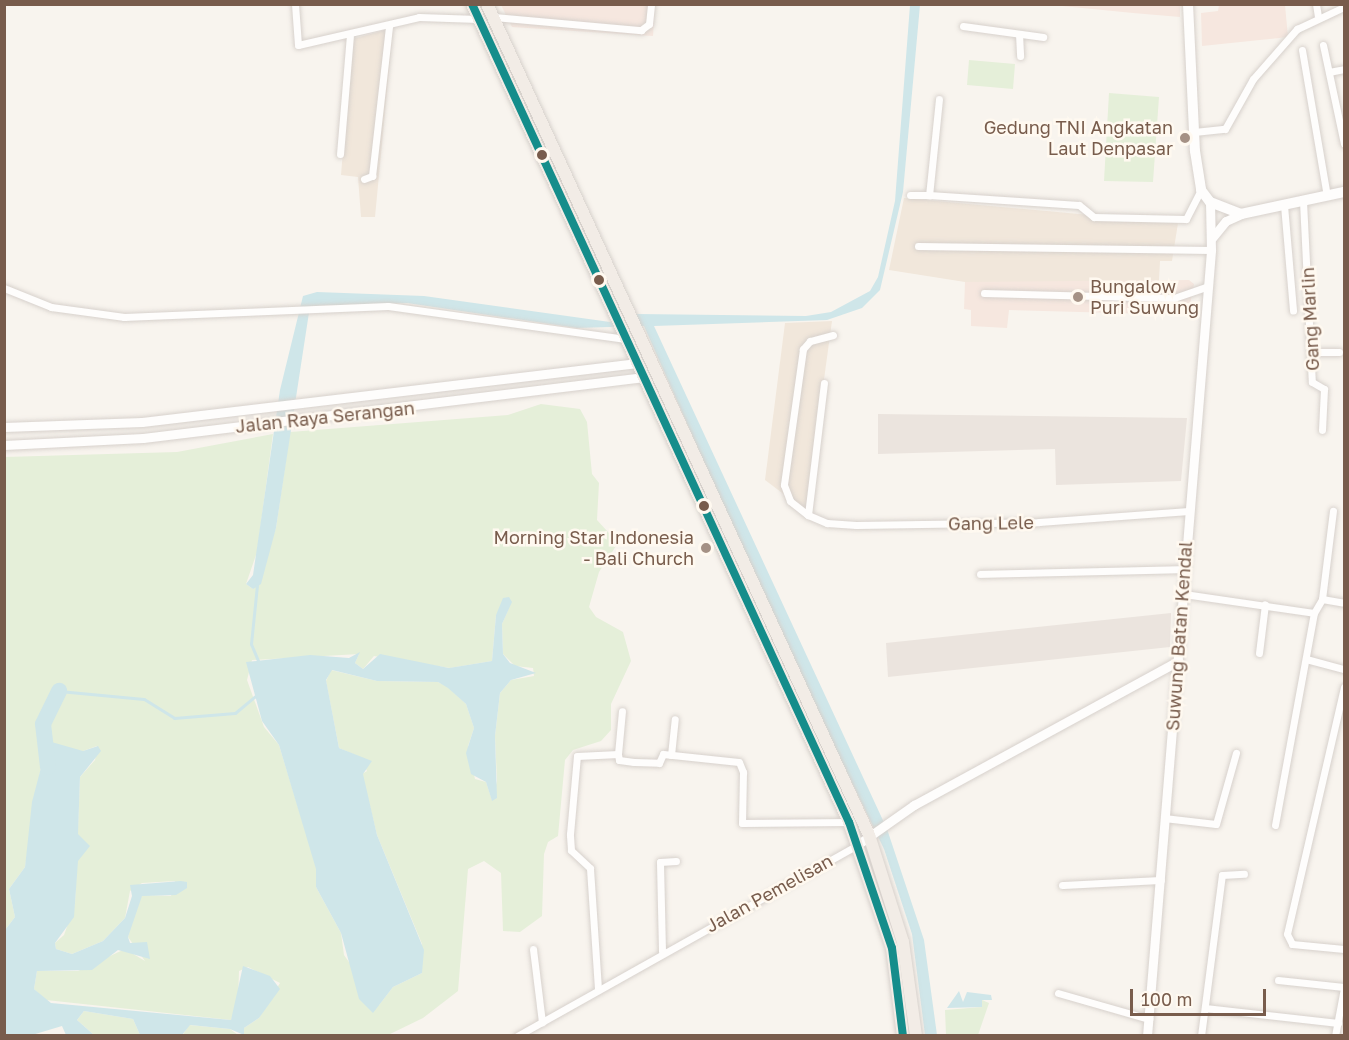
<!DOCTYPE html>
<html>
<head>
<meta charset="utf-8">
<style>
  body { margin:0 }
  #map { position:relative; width:1349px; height:1040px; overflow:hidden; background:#f8f4ee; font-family:"Golos Text",sans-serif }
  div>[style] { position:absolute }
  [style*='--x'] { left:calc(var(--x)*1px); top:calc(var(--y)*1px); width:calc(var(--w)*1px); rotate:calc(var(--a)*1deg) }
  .residential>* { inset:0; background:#f1e7db }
  .commercial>* { inset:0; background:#f6e7df }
  .industrial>* { inset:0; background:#ebe4de }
  .green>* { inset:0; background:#e5efd9 }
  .water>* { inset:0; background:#cfe6e9 }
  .stream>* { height:3px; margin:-1.5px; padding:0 1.5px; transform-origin:1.5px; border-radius:1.5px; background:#cfe6e9 }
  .river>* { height:16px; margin:-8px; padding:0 8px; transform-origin:8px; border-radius:8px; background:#cfe6e9 }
  .roads { filter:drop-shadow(0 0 2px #d7d1cc) drop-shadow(0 0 2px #d7d1cc) }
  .minor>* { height:7px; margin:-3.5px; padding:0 3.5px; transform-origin:3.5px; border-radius:3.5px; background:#fefdfc }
  .tertiary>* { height:9px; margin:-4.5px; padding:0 4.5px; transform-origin:4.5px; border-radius:4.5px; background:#fefdfc }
  .secondary>* { height:10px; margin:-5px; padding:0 5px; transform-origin:5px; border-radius:5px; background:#fefdfc }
  .trunk>* { height:12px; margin:-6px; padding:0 6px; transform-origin:6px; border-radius:6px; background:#f2ece6 }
  .bus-1>* { height:8px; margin:-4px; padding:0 4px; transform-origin:4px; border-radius:4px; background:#158d8b }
  .dots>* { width:16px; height:16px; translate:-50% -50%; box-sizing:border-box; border:3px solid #fff9f0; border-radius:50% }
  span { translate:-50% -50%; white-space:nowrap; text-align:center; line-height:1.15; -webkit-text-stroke:5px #fff9f0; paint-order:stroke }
  .poi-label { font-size:18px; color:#785c4c }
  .right { translate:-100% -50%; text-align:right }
  .left { translate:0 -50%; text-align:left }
  .street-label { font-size:18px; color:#785c4c }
  .frame { position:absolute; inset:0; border:6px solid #785c4c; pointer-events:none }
  .scale { position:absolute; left:1130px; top:989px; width:136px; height:27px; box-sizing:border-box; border:3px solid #785c4c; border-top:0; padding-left:8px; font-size:18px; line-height:21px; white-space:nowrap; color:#785c4c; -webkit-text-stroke:4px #fff9f0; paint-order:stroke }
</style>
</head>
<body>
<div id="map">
  <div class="residential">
    <div style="clip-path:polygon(393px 28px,375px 217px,361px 217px,358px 177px,341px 175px,352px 39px)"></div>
    <div style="clip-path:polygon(904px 198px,1178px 223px,1172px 261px,1160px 261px,1159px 280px,1100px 283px,965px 282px,889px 270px)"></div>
    <div style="clip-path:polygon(832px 321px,806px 511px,765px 480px,785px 323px)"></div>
  </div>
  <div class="commercial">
    <div style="clip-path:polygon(501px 5px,655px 5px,653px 36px,512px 27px)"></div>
    <div style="clip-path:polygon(1052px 5px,1180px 5px,1180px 17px,1133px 13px)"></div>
    <div style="clip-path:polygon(1219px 5px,1285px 5px,1288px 37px,1202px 46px,1201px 13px,1218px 11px)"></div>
    <div style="clip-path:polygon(1189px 280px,1194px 284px,1188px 315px,1009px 310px,1007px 328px,971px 326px,971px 310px,964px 309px,965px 282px)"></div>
  </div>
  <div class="industrial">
    <div style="clip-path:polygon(878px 414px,1187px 418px,1181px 481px,1056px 485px,1055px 449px,878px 454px)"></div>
    <div style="clip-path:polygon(1171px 613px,1170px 647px,888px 677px,886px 643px)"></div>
  </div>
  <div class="green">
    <div style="clip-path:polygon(969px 60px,1015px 64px,1013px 89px,967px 85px)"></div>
    <div style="clip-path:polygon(1109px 93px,1159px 97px,1153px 182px,1104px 181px)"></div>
    <div style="clip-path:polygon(evenodd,541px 404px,580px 409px,587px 422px,592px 474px,599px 483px,597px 520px,618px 543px,599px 572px,589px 607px,596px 617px,623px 632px,631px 661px,611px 704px,611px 730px,601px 741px,573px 750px,565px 760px,558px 836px,548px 842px,544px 854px,542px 916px,520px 932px,503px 931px,501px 873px,484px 861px,468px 869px,458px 991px,423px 1018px,388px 1035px,244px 1035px,244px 1028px,259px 1018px,280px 983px,248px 967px,239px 971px,238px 1001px,231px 1020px,46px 1000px,34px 989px,37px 971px,78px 971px,125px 949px,145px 961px,128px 937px,134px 912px,142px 895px,171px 896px,175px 881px,142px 883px,130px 891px,125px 918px,103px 941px,72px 954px,56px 949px,55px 943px,64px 935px,75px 904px,80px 777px,95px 760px,97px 746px,83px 751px,44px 747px,25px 867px,9px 889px,15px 917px,5px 930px,4px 457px,177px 452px,273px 434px,257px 552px,246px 584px,253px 589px,276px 528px,290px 432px,508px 415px,541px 404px,509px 608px,502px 624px,503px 654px,515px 666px,533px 668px,534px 676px,511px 680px,500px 693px,495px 736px,497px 781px,492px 800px,486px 782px,475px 779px,468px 746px,474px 728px,466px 704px,448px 687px,438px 682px,377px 681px,331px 670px,326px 681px,339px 748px,360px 757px,367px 771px,362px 774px,377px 835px,422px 944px,422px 973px,393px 987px,379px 1005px,344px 955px,341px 933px,316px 887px,317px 869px,279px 745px,264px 727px,247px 680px,252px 660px,359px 654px,355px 663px,363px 669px,374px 656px,450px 668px,492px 661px,496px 615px,509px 608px)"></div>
    <div style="clip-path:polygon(982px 1000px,989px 1003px,978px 1035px,946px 1035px,945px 1010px,982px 1007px)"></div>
    <div style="clip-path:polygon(84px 1011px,133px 1019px,140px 1035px,94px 1035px,77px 1020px)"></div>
    <div style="clip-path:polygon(189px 1025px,230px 1029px,238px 1035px,182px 1036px)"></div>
  </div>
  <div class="water">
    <div style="clip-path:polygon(910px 5px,920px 5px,903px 192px,880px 290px,862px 308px,827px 320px,654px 326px,887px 829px,924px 940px,937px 1035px,925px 1035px,912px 934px,884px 849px,779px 632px,644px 326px,577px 328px,407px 303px,310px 306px,276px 528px,261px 584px,253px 589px,246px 584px,253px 575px,280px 390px,303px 296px,317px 292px,424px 296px,610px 322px,637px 314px,806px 316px,831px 312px,870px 291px,878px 277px,895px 201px)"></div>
    <div style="clip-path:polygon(509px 597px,512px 602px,502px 624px,503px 654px,510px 663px,536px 673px,511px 680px,500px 693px,495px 736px,497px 798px,492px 801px,486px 782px,471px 774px,466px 753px,474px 728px,466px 704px,448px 688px,438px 682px,377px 681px,332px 670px,326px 680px,339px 748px,372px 761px,363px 774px,377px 835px,424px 950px,422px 973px,393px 987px,373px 1013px,359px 999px,341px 933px,316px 887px,316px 869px,279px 745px,262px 721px,246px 662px,310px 655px,349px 658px,360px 652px,355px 663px,363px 669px,380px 654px,449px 668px,492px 661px,496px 615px,503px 598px)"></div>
    <div style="clip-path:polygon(48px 741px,83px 751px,98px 746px,101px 751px,80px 777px,78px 834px,90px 846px,78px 861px,74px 917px,55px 943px,56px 949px,72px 954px,103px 941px,125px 918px,132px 896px,130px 885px,181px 881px,187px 882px,187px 888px,176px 895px,142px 896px,128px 937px,130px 943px,147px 942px,150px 959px,118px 950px,92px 970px,37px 971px,34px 989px,51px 1003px,231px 1020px,243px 966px,270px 976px,280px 989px,259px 1018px,244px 1028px,244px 1035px,230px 1029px,190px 1025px,182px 1035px,140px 1035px,133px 1019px,84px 1011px,77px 1020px,94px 1035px,66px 1035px,62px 1026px,32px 1035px,5px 1035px,5px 930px,15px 917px,9px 889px,25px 867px,32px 802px)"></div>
    <div style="clip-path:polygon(959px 991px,963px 1002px,967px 992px,991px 995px,992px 1000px,982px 1000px,982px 1007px,947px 1008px)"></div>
  </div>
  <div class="stream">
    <div style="--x:257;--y:585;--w:59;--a:95.8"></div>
    <div style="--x:251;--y:644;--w:21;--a:67"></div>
    <div style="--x:59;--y:691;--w:85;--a:5.4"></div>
    <div style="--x:144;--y:699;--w:36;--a:32"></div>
    <div style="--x:174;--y:718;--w:61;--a:-4.7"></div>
    <div style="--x:235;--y:713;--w:26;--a:-40"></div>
  </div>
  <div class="river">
    <div style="--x:48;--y:767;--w:43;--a:-96.6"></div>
    <div style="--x:43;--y:724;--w:37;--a:-64"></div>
  </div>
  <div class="roads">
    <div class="minor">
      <div style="--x:295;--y:4;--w:41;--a:85.8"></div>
      <div style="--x:298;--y:45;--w:124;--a:-13"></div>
      <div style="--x:419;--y:17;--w:59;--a:1.9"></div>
      <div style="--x:1316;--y:4;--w:12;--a:81"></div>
      <div style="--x:494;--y:17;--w:148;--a:5.1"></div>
      <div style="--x:641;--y:30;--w:10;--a:-37"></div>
      <div style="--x:649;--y:24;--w:20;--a:-84"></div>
      <div style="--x:963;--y:26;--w:81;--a:7.8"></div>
      <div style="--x:1019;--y:34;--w:22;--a:87"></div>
      <div style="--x:1323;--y:45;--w:101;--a:78"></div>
      <div style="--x:1302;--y:50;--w:148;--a:80.3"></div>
      <div style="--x:1329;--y:72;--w:15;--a:-11"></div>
      <div style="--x:939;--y:99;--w:97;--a:95.9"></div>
      <div style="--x:929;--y:195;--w:150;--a:3.8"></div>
      <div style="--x:1079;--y:205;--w:19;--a:39"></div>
      <div style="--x:1094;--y:217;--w:92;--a:1.2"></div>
      <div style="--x:1186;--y:219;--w:33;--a:-63"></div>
      <div style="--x:1194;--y:132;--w:31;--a:-6"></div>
      <div style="--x:1225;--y:129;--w:57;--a:-60.8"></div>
      <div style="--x:1253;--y:79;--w:67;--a:-48.7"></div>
      <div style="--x:1297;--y:29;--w:52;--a:-25.1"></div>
      <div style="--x:340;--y:154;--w:118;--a:-85.2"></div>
      <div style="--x:364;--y:179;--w:9;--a:-21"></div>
      <div style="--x:372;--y:176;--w:151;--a:-83.5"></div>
      <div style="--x:910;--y:195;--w:19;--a:0"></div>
      <div style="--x:1303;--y:201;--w:181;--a:87.2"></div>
      <div style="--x:1312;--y:382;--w:14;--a:30"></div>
      <div style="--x:1324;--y:389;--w:41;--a:92.8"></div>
      <div style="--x:1284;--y:205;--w:106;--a:85.1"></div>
      <div style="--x:918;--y:246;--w:293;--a:0.8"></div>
      <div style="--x:4;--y:288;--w:51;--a:22"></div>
      <div style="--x:51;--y:307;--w:74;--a:7.8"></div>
      <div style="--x:124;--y:317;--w:264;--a:-2.4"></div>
      <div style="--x:388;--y:306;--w:240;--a:7.9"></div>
      <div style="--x:984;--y:293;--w:190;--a:1.5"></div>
      <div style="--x:1174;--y:298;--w:34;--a:-19"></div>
      <div style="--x:833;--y:335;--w:24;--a:165"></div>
      <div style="--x:810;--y:341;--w:11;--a:131"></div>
      <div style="--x:803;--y:349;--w:137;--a:98"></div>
      <div style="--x:784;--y:485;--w:17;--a:69"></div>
      <div style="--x:790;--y:501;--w:23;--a:38"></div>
      <div style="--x:808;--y:515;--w:21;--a:23"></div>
      <div style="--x:827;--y:523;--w:29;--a:4"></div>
      <div style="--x:856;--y:525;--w:183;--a:-0.9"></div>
      <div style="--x:1039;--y:522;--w:150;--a:-4.2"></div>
      <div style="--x:1312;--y:352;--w:27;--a:0"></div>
      <div style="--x:808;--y:515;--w:133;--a:-83.1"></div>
      <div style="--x:980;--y:574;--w:205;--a:-1.4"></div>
      <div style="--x:1184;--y:594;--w:131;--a:8.3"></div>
      <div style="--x:1322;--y:599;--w:22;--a:10"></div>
      <div style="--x:1259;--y:653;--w:49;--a:-83"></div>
      <div style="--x:1306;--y:659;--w:39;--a:15"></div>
      <div style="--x:1344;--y:687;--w:253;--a:103"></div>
      <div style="--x:1287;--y:934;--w:11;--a:63"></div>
      <div style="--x:1292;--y:944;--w:52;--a:5.5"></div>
      <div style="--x:618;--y:754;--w:6;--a:81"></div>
      <div style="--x:619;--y:760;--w:15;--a:8"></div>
      <div style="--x:634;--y:762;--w:25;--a:2"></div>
      <div style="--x:659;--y:763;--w:10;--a:-66"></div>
      <div style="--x:663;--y:754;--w:76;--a:6"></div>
      <div style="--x:739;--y:762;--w:11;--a:68"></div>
      <div style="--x:743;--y:772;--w:51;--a:91.1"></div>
      <div style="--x:742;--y:823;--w:107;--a:-0.5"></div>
      <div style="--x:671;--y:755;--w:36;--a:-84"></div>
      <div style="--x:1164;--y:818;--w:52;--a:6.6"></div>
      <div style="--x:1216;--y:824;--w:74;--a:-74.3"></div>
      <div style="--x:1275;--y:825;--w:216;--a:-79.6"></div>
      <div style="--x:1314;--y:613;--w:16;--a:-60"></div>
      <div style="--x:1322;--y:599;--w:89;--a:-82.9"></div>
      <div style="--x:1062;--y:885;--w:99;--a:-2.9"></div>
      <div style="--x:533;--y:949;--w:74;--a:83"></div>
      <div style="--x:662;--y:951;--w:89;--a:-91.3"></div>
      <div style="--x:660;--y:862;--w:16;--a:-4"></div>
      <div style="--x:1278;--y:980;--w:66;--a:6.1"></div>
      <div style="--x:598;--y:989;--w:121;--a:-93.8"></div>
      <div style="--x:590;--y:868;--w:26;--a:-137"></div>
      <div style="--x:571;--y:850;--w:16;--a:-94"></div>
      <div style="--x:570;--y:834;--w:78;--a:-84.9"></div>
      <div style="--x:577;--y:756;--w:41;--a:-2.8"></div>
      <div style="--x:618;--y:754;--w:43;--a:-84.7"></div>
      <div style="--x:1058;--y:993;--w:95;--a:15.9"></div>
      <div style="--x:1205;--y:1008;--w:134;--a:6.4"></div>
      <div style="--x:517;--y:1036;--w:390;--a:-29.3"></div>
      <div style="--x:1201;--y:1036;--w:162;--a:-82.6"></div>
      <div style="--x:1222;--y:875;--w:22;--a:-3"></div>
      <div style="--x:1335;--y:1036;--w:49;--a:-79.4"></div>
    </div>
    <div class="tertiary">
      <div style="--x:1212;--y:238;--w:22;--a:-51"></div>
      <div style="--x:1226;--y:221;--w:17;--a:-25"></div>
      <div style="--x:4;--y:427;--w:138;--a:-2.1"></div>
      <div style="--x:142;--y:422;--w:499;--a:-6.8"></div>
      <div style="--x:4;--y:445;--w:139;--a:-2.9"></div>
      <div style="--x:143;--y:438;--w:505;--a:-6.94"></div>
      <div style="--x:857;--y:845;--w:70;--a:-35.1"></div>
      <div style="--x:914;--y:805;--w:301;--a:-28.6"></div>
      <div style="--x:1147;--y:1036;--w:789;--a:-85.34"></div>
      <div style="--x:1211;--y:250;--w:48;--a:-91.2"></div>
    </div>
    <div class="secondary">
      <div style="--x:1188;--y:4;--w:147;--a:87.3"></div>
      <div style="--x:1195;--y:151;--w:39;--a:81"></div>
      <div style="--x:1201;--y:190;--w:15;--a:53"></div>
      <div style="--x:1210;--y:202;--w:33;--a:21"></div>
      <div style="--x:1241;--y:214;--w:105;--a:-12.1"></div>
    </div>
    <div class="trunk">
      <div style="--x:472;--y:4;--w:901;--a:65.26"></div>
      <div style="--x:849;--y:822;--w:133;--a:71.2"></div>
      <div style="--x:892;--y:948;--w:89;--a:82.9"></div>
      <div style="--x:487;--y:4;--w:915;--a:65.31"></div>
      <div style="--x:869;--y:835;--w:112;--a:72.4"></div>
      <div style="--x:903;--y:942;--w:95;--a:82.1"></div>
    </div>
  </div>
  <div class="bus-1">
    <div style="--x:472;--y:4;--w:901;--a:65.26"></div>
    <div style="--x:849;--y:822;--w:133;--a:71.2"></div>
    <div style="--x:892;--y:948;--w:89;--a:82.9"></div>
  </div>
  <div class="dots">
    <div style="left:1185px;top:138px;background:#a59185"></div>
    <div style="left:542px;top:155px;background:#785c4c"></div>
    <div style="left:599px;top:280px;background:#785c4c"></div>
    <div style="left:1078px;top:297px;background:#a59185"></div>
    <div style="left:704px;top:506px;background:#785c4c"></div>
    <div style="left:706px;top:548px;background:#a59185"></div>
  </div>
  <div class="poi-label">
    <span class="right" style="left:1173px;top:138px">Gedung TNI Angkatan<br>Laut Denpasar</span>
    <span class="left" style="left:1090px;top:297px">Bungalow<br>Puri Suwung</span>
    <span class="right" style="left:694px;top:548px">Morning Star Indonesia<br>- Bali Church</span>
  </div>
  <div class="street-label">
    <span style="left:1310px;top:319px;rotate:-93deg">Gang Marlin</span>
    <span style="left:325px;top:417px;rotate:-6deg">Jalan Raya Serangan</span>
    <span style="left:991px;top:523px;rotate:-1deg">Gang Lele</span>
    <span style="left:1179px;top:636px;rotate:-86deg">Suwung Batan Kendal</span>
    <span style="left:769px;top:893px;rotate:-29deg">Jalan Pemelisan</span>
  </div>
  <div class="frame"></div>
  <div class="scale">100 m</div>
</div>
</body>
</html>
